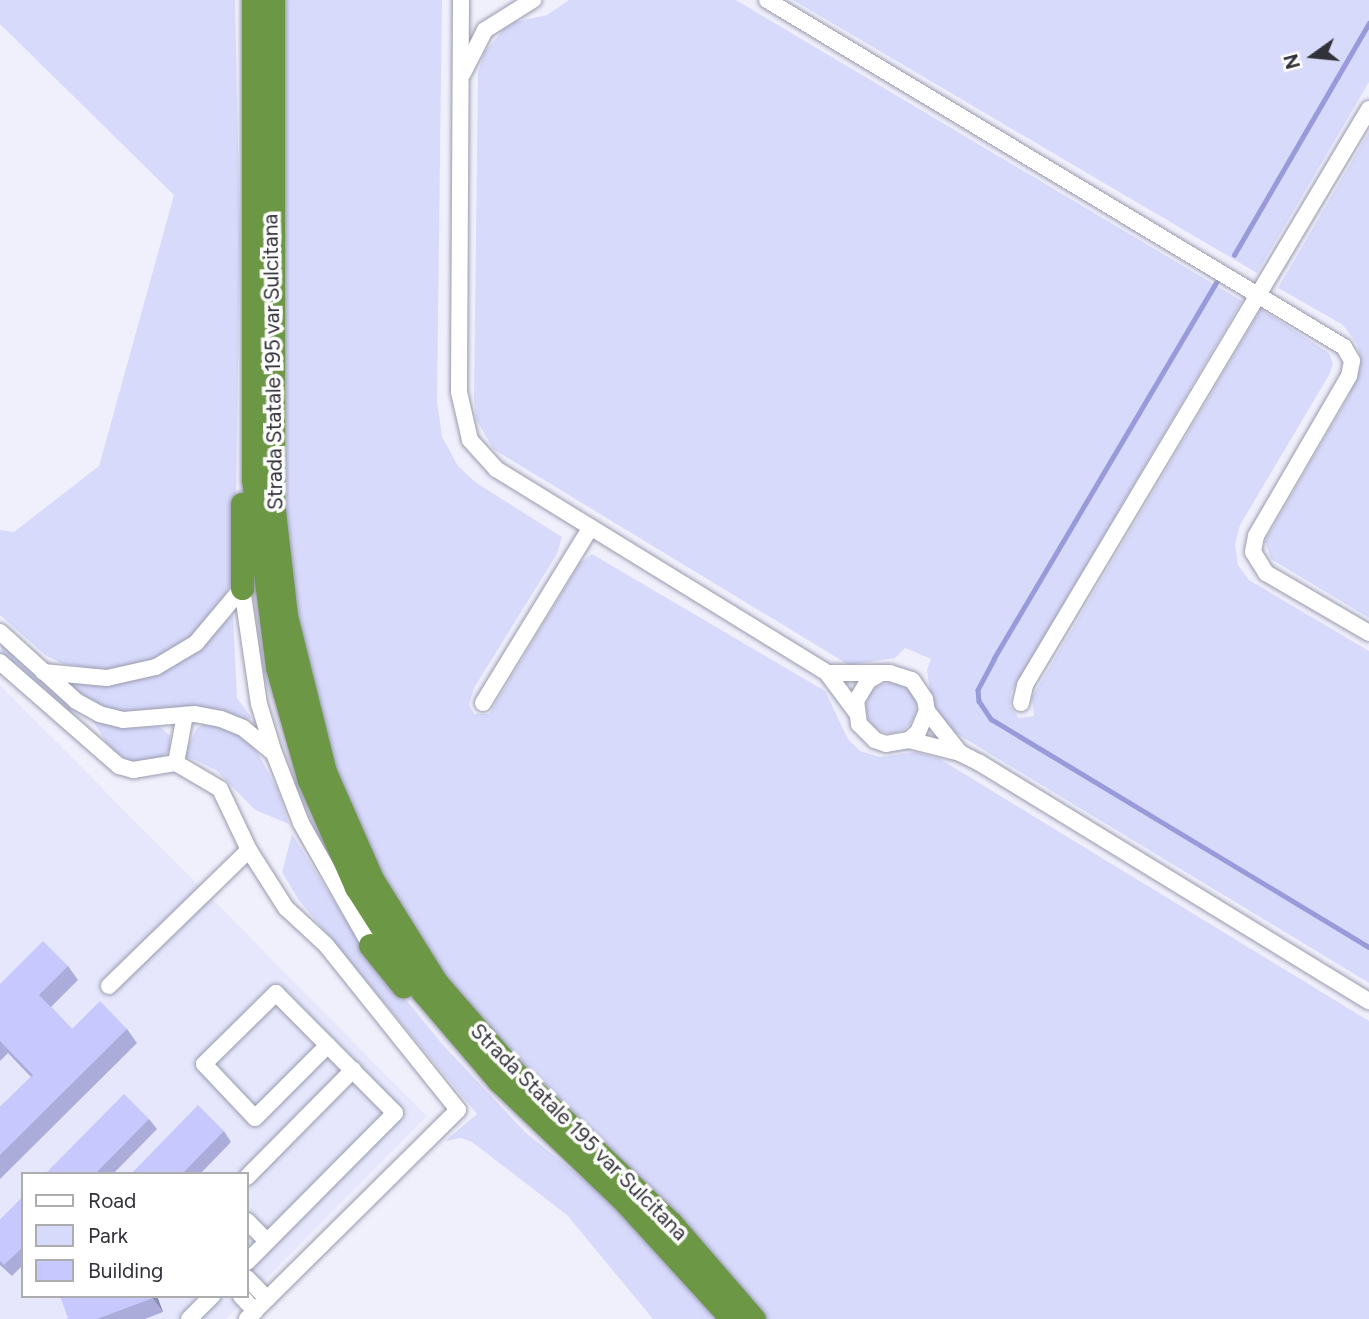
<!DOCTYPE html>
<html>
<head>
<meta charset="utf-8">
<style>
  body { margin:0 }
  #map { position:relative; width:1369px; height:1319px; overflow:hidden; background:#f0f0fd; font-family:Figtree,sans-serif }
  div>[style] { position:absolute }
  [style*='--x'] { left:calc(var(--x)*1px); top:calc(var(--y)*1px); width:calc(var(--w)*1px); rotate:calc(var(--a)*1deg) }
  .built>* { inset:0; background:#e6e7fd }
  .green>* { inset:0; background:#d8dafc }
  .round { border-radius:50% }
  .stream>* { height:4.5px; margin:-2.25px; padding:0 2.25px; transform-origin:2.25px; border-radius:2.25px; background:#999ad9 }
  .roads { filter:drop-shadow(0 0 2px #999aad) drop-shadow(0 0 2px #999aad) }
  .minor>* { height:16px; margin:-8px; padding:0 8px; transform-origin:8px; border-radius:8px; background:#fff }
  .highway>* { height:23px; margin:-11.5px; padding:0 11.5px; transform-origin:11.5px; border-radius:11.5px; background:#6c9745 }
  .wall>* { inset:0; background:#abacda }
  .shaded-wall>* { inset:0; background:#8b8cb2 }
  .building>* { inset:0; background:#c7c8fe }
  span { translate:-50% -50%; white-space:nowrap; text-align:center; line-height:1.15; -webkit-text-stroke:7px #fff; paint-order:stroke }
  .street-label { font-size:21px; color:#313139 }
  .legend { position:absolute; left:21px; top:1172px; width:228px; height:126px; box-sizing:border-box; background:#fff; border:2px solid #adadb0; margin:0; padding:9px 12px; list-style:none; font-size:21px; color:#313139 }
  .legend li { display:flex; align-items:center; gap:14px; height:35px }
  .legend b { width:35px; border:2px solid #adadb0 }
  .north { position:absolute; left:1278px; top:21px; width:70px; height:70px; -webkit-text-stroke:5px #fff; paint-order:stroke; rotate:255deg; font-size:19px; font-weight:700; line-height:28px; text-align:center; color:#313139 }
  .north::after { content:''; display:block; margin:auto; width:24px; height:32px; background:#313139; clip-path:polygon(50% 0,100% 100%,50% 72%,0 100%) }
</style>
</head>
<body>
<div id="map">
  <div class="built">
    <div style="clip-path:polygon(evenodd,0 685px,427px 1116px,226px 1319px,0 1319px,0 685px,23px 1174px,247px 1174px,247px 1296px,23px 1296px,23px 1174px)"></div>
  </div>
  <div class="green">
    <div style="clip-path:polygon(0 0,235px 0,240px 238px,235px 570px,223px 602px,200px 631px,161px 659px,111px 672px,61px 663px,45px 655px,0 615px,0 530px,14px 532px,99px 466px,174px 195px,0 24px)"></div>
    <div style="clip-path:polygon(278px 0,442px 0,437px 401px,442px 437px,458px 466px,475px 482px,562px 537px,557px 554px,474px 688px,469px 705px,474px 714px,489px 714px,580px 563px,592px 554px,825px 691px,848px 739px,860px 751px,880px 757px,915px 752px,940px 759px,1369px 1021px,1369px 1319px,765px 1319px,543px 1088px,442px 975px,401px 911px,349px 811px,312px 702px,284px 543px)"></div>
    <div style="clip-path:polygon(569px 0,736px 0,1242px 301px,1011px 693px,1010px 706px,1019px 718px,1034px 716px,1032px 697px,1261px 309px,1329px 353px,1333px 364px,1329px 375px,1240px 525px,1235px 545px,1238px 565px,1249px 580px,1369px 651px,1369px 983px,954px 732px,940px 721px,931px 698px,927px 670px,931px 659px,905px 648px,895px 658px,849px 665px,493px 449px,476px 419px,474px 398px,478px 73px,484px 53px,504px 29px,515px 22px,547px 15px)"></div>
    <div style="clip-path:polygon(793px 0,1369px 0,1369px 82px,1257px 273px)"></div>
    <div style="clip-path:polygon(1369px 132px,1369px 618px,1271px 559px,1265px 541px,1349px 396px,1361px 362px,1357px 344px,1343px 325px,1278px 288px)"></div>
    <div style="clip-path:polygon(233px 615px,237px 698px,251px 717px,247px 722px,201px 707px,141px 715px,114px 713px,85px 700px,66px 683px,72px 678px,126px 682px,161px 673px,194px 651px)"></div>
    <div style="clip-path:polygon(0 639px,76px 709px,70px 711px,2px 655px)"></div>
    <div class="round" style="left:866px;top:683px;width:50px;height:50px"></div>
    <div style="clip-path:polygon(93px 721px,138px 728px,159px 726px,170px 736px,170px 750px,161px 758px,134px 763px,111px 750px)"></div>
    <div style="clip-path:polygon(209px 721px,243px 736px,257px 752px,277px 789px,289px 824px,255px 810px,216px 770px,184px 755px,197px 728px)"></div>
    <div style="clip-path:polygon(292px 834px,363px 947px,443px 1045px,526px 1133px,614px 1204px,718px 1319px,653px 1319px,567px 1215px,472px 1142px,461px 1138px,445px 1141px,477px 1114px,298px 899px,282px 872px)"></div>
  </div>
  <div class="stream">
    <div style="--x:1234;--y:255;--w:268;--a:-59.8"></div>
    <div style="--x:1217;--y:282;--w:437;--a:120.6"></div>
    <div style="--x:995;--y:658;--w:36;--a:118"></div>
    <div style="--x:978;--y:690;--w:11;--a:85"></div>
    <div style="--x:979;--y:701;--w:22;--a:56"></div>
    <div style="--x:991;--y:719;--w:441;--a:31.1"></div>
  </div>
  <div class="roads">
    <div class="minor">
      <div style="--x:461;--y:0;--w:392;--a:90.3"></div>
      <div style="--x:459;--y:392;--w:49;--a:77.1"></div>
      <div style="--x:470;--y:440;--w:39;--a:48"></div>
      <div style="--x:496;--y:469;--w:389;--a:31.6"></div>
      <div style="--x:827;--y:673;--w:49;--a:53.4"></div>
      <div style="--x:767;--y:0;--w:673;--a:31.02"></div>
      <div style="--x:1344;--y:347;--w:16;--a:60"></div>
      <div style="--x:1352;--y:361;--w:15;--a:101"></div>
      <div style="--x:1349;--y:376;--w:185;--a:120.2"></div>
      <div style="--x:1256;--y:536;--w:16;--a:101"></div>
      <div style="--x:1253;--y:552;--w:25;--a:58"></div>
      <div style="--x:1266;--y:573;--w:119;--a:30.2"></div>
      <div style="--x:463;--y:73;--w:48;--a:-62.9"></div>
      <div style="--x:485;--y:30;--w:57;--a:-32"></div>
      <div style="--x:242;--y:588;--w:117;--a:81.7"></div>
      <div style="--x:259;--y:704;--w:51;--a:73"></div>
      <div style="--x:274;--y:753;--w:75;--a:68.9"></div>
      <div style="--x:301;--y:823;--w:140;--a:60.5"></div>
      <div style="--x:0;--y:632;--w:103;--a:42.2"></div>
      <div style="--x:76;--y:701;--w:26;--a:29"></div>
      <div style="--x:99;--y:714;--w:25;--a:14"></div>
      <div style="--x:123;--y:720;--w:72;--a:-4.8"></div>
      <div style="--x:195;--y:714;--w:26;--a:11"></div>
      <div style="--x:221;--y:719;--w:24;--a:22"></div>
      <div style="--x:243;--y:728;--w:40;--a:39"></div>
      <div style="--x:0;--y:662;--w:158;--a:41.2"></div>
      <div style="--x:119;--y:766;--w:15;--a:16"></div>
      <div style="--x:133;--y:770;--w:44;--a:-9.2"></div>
      <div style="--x:176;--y:763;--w:51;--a:30.6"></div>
      <div style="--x:220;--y:789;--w:68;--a:64.6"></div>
      <div style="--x:249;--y:850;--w:69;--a:57.5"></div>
      <div style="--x:286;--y:908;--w:54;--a:42.8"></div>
      <div style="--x:326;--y:945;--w:211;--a:51.3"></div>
      <div style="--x:458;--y:1110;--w:297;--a:135.3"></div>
      <div style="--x:43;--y:672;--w:64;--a:5.4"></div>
      <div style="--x:107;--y:678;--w:50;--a:-12.7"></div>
      <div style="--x:156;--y:667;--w:47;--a:-31"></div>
      <div style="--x:196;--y:643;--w:72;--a:-50.1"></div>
      <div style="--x:827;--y:673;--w:63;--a:0"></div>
      <div style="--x:890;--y:673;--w:23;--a:18"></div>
      <div style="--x:912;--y:680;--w:23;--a:56"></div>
      <div style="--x:925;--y:699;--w:12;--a:81"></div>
      <div style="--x:927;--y:711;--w:23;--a:113"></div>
      <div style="--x:918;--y:732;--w:12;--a:138"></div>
      <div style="--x:909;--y:740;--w:23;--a:170"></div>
      <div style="--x:886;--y:744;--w:12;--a:-160"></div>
      <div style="--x:875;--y:740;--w:23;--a:-135"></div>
      <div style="--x:859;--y:724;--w:23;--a:-97"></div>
      <div style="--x:856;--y:701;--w:23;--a:-59"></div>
      <div style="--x:868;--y:681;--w:12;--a:-31"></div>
      <div style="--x:483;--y:703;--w:206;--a:-58.5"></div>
      <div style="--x:1021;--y:703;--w:18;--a:-77"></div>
      <div style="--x:1025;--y:685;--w:671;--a:-59.15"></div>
      <div style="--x:927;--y:711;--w:53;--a:51.8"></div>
      <div style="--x:909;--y:740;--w:53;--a:14.3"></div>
      <div style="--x:960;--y:753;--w:22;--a:27"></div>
      <div style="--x:980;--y:763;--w:456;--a:31.5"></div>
      <div style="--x:176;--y:763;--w:49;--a:-79.4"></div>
      <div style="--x:109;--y:986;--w:195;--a:-44.2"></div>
      <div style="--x:247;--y:1177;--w:151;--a:-45.3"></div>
      <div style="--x:247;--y:1221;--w:28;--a:45"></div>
      <div style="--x:247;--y:1262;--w:210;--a:-45.2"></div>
      <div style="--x:395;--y:1113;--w:169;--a:-134.8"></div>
      <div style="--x:276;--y:993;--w:101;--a:135.4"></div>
      <div style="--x:204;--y:1064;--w:74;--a:46.6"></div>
      <div style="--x:255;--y:1118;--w:103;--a:-45"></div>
      <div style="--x:247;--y:1278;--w:29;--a:46"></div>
      <div style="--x:241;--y:1296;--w:21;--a:47"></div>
      <div style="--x:189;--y:1319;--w:33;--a:-45"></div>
    </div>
    <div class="highway">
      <div style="--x:253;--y:0;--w:479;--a:90"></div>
      <div style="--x:253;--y:479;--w:190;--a:82.7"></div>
      <div style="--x:277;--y:667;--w:117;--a:74.2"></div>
      <div style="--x:309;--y:780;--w:117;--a:66.3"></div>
      <div style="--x:356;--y:887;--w:125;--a:57.5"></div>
      <div style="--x:423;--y:992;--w:117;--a:49.5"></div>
      <div style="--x:499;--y:1081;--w:176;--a:43.8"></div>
      <div style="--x:626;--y:1203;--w:157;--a:47.6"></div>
      <div style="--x:273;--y:0;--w:503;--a:90"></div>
      <div style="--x:273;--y:503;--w:114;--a:83.4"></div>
      <div style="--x:286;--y:616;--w:161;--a:76"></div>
      <div style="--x:325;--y:772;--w:117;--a:66.3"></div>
      <div style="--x:372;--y:879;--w:121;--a:58.1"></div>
      <div style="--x:436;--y:982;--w:121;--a:49"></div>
      <div style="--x:515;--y:1073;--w:216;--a:43.9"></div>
      <div style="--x:671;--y:1223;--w:127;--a:49.2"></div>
      <div style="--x:242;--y:588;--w:84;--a:-90"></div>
      <div style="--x:370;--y:945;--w:53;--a:51.2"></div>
    </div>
  </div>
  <div class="wall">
    <div style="clip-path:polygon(68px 966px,78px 980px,51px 1007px,72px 1029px,127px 1029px,137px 1043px,0 1179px,0 1107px,31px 1077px,8px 1053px,0 1061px,0 984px)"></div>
    <div style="clip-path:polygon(149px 1119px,157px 1129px,113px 1174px,45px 1174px)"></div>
    <div style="clip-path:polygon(224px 1131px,231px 1142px,200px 1174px,131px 1174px)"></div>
    <div style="clip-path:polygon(23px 1197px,23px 1265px,12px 1276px,0 1265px,0 1220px)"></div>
    <div style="clip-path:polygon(157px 1296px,163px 1312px,145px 1319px,66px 1319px)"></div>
  </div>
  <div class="shaded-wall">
    <div style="clip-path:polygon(152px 1296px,157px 1296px,163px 1312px,153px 1298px)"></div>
  </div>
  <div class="building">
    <div style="clip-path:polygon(43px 941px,68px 966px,39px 995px,72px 1029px,100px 1001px,127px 1029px,0 1155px,0 1107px,33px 1075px,0 1041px,0 984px)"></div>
    <div style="clip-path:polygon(124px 1094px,149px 1119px,95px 1174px,45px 1174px)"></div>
    <div style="clip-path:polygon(198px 1105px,224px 1131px,182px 1174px,131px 1174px)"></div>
    <div style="clip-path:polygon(23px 1197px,23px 1247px,4px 1265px,0 1261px,0 1220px)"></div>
    <div style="clip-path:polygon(60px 1296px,152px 1296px,153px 1298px,97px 1319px,66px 1319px,68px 1318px)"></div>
  </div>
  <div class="street-label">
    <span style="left:273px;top:362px;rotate:-91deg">Strada Statale 195 var Sulcitana</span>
    <span style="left:579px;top:1132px;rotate:45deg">Strada Statale 195 var Sulcitana</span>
  </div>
  <ul class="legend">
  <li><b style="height:9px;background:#fff"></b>Road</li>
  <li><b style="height:19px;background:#d8dafc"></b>Park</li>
  <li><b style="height:19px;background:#c7c8fe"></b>Building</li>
  </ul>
  <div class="north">N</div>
</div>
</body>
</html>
